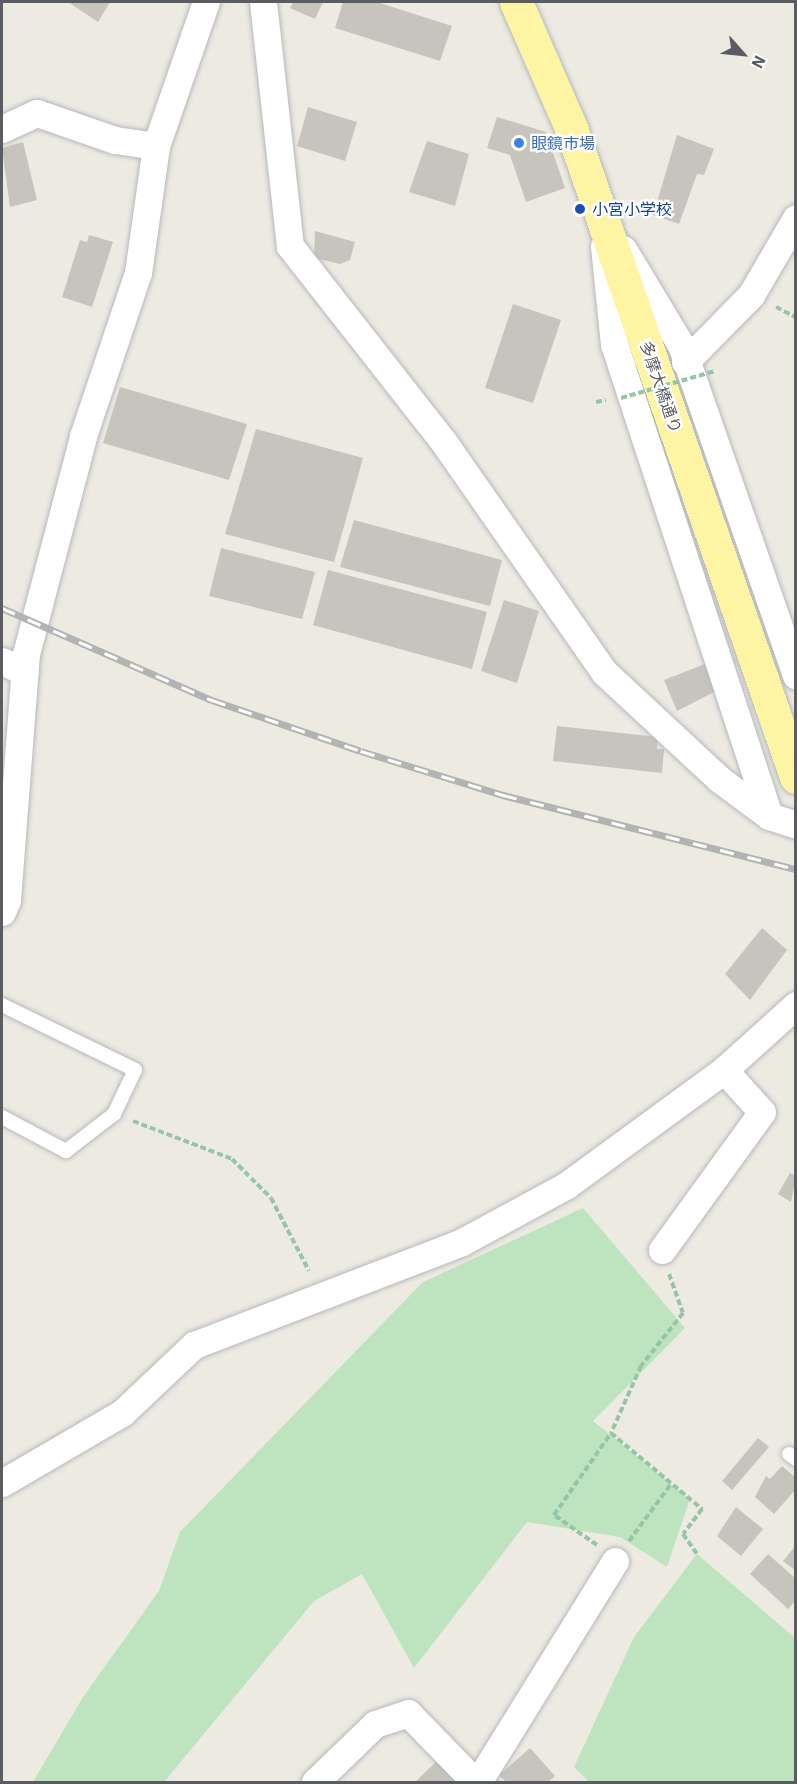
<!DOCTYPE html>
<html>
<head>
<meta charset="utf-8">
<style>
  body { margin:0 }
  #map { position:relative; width:797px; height:1784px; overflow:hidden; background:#eceae1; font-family:"IBM Plex Sans","Noto Sans JP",sans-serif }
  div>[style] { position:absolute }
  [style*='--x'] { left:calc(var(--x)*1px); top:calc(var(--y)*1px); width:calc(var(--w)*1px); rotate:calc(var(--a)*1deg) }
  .green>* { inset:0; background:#bde4bf }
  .building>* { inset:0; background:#c7c4be }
  .path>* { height:4px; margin-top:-2px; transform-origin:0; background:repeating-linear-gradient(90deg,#96c4a6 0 6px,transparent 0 9px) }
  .roads { filter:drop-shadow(0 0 2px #b6b8bd) drop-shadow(0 0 2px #b6b8bd) }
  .service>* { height:14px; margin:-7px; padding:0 7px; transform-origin:7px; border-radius:7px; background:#fff }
  .minor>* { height:27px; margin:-13.5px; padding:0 13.5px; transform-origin:13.5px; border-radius:13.5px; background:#fff }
  .primary>* { height:33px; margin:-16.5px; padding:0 16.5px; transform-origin:16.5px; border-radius:16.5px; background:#fdf4a4 }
  .rail>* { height:7px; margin-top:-3.5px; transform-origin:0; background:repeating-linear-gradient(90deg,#fff 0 14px,#b2b3b3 0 28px); box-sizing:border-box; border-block:2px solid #b2b3b3 }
  .path-bridge>* { height:4px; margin-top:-2px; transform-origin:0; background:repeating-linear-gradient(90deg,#96c4a6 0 6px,transparent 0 9px) }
  .dots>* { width:16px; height:16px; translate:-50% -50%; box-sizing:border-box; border:3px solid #fff; border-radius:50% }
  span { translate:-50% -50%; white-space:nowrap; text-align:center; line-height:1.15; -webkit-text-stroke:4.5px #fff; paint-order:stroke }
  .shop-label { font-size:16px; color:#366cbe }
  .left { translate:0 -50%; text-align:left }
  .transit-label { font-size:16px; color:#164399 }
  .street-label { font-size:16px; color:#595c61 }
  .frame { position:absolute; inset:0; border:3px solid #595c61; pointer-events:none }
  .north { position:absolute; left:713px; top:24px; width:60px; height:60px; -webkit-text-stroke:4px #fff; paint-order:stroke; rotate:117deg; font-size:16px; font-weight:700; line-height:24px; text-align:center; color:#595c61 }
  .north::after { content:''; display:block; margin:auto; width:21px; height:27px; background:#595c61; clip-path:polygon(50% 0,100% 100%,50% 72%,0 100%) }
</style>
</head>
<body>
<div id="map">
  <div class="green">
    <div style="clip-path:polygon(583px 1208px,685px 1328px,593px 1421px,690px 1499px,667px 1567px,620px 1537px,527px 1522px,414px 1668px,362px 1574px,314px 1601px,164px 1782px,33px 1782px,83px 1697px,159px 1591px,180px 1532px,423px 1282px)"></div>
    <div style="clip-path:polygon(697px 1554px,795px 1638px,795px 1782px,589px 1782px,574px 1767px,634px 1637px)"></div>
  </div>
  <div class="building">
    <div style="clip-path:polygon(68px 2px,110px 2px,98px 22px)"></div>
    <div style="clip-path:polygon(293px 2px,323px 2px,315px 19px,290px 8px)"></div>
    <div style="clip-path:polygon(343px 2px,377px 2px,452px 26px,440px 61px,335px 28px)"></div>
    <div style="clip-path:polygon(308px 107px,357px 122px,345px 161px,297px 146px)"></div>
    <div style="clip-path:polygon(497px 117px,546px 132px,565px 188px,526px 202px,510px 155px,487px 148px)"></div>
    <div style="clip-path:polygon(677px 135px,714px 149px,704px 175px,697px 174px,679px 224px,653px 215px)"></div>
    <div style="clip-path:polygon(427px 141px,469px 154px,455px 206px,409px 192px)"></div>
    <div style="clip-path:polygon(23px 142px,37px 200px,10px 207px,2px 148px)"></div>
    <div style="clip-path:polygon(315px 231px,355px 242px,350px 260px,340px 264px,314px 258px)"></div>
    <div style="clip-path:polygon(89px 235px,113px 242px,92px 307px,62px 297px,80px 240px,87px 242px)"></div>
    <div style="clip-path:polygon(513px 304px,561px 320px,533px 403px,485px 388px)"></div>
    <div style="clip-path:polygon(120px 387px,247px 424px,229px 480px,103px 443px)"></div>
    <div style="clip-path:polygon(256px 429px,363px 458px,334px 562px,225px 534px)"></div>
    <div style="clip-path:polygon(354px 520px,502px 560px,490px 606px,340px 567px)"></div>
    <div style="clip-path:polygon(221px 548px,315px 572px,302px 619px,209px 596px)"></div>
    <div style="clip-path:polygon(328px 570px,487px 612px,472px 669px,313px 625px)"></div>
    <div style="clip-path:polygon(504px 600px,539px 611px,517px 683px,481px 671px)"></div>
    <div style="clip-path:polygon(705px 664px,716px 691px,677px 711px,664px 680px)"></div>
    <div style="clip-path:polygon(557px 726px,658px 737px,657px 749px,664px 749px,662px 773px,553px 761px)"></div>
    <div style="clip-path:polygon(762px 928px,787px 950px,750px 1000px,725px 974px)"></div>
    <div style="clip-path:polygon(790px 1173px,796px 1176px,791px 1202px,778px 1194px)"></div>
    <div style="clip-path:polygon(758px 1438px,769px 1447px,732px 1490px,722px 1481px)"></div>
    <div style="clip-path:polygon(782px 1466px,796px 1478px,796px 1489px,774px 1514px,755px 1497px,766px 1476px,770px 1479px)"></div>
    <div style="clip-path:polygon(736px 1507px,763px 1529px,741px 1556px,717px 1536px)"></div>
    <div style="clip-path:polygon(796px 1545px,796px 1571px,783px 1561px)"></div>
    <div style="clip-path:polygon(768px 1554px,796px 1579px,796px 1600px,788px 1609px,750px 1574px)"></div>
    <div style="clip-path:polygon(530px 1748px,555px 1776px,548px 1782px,506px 1782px,499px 1775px)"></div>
    <div style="clip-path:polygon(437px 1761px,458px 1782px,415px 1782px)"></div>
  </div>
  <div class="path">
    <div style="--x:776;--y:307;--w:22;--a:27"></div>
    <div style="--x:596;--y:402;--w:10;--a:-11"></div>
    <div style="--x:133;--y:1121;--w:106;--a:21"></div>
    <div style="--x:232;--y:1159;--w:55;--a:45"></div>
    <div style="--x:271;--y:1198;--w:82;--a:62.5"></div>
    <div style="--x:669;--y:1274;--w:41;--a:70.3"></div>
    <div style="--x:683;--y:1313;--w:68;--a:128.4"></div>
    <div style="--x:641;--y:1366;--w:73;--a:114.1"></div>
    <div style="--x:611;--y:1433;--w:119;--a:39.9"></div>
    <div style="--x:702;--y:1509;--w:31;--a:127"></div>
    <div style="--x:683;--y:1534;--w:24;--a:55"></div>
    <div style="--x:629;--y:1541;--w:71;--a:-53.6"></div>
    <div style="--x:597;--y:1545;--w:52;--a:-145.1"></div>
    <div style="--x:554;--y:1515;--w:100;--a:-55.2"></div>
  </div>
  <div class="roads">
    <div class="service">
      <div style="--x:2;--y:1005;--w:148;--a:26"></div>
      <div style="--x:135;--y:1070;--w:49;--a:115.5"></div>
      <div style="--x:114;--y:1114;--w:61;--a:142.4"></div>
      <div style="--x:66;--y:1151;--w:72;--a:-152"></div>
      <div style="--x:789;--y:1454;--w:9;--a:36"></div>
    </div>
    <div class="minor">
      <div style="--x:263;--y:2;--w:245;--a:83.7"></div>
      <div style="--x:290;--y:246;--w:248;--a:51.9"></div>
      <div style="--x:443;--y:441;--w:282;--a:55.1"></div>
      <div style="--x:604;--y:672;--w:157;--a:42.9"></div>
      <div style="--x:719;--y:779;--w:62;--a:36.5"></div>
      <div style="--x:769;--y:816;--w:28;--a:18"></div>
      <div style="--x:2;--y:129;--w:38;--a:-25"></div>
      <div style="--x:37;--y:113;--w:83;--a:19.1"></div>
      <div style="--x:115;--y:140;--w:41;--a:8.3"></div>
      <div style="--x:604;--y:246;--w:99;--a:84.2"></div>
      <div style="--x:614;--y:344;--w:497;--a:71.8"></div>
      <div style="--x:623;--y:249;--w:112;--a:58.9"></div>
      <div style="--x:681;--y:345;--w:350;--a:70.8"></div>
      <div style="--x:685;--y:362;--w:94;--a:-45.4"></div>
      <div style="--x:751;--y:295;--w:89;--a:-59.7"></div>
      <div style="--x:2;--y:661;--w:25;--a:26"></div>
      <div style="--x:2;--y:912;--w:13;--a:-67"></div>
      <div style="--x:7;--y:900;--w:247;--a:-85.6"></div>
      <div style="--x:26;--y:654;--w:225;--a:-75.3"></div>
      <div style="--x:83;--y:436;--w:172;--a:-71.4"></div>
      <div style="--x:138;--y:273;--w:128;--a:-81.9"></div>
      <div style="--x:156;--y:146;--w:152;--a:-70.9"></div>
      <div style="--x:662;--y:1250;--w:170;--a:-54.1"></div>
      <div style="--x:762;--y:1112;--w:57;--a:-132.1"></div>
      <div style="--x:2;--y:1483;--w:139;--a:-30.3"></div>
      <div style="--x:122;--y:1413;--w:99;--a:-43.4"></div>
      <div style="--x:194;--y:1345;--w:287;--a:-21"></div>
      <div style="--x:462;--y:1242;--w:119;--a:-28.5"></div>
      <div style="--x:567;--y:1185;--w:195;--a:-36.2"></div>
      <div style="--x:724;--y:1070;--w:97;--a:-42.1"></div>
      <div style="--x:315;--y:1782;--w:83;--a:-44"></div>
      <div style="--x:375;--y:1724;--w:35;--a:-18"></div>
      <div style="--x:408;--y:1713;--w:96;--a:45.8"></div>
      <div style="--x:478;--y:1782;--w:260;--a:-58.2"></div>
    </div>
    <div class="primary">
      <div style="--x:516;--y:2;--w:137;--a:66.4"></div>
      <div style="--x:571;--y:128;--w:687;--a:70.88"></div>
    </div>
  </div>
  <div class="rail">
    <div style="--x:2;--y:608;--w:229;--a:23.7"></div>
    <div style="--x:212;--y:700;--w:157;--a:18.9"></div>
    <div style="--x:361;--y:751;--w:149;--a:17.2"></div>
    <div style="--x:503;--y:795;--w:302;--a:14.2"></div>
  </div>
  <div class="path-bridge">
    <div style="--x:621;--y:398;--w:98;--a:-16"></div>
  </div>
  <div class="dots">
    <div style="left:519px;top:143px;background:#3f7fe0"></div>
    <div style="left:580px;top:209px;background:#1a4fb4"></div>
  </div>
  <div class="shop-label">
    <span class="left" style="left:531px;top:143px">眼鏡市場</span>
  </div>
  <div class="transit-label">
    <span class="left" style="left:592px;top:209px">小宮小学校</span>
  </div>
  <div class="street-label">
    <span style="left:661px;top:387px;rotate:71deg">多摩大橋通り</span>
  </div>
  <div class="frame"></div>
  <div class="north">N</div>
</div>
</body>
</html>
